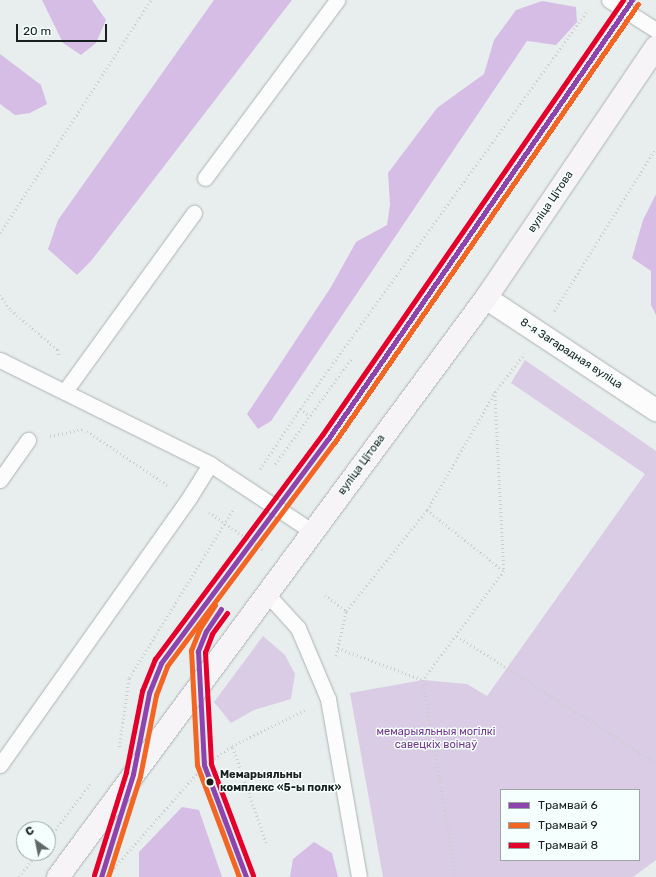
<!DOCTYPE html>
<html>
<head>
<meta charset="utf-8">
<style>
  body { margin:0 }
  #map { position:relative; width:656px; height:877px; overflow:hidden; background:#e8eeee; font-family:Rubik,sans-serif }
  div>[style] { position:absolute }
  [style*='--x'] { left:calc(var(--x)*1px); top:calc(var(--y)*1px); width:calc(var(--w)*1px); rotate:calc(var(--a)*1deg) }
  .green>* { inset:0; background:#dacce5 }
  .forest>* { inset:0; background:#d6bde6 }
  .path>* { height:2.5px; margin-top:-1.25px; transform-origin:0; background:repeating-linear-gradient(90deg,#cccdcd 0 1px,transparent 0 4px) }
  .roads { filter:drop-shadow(0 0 1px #adb2b2) drop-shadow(0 0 1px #adb2b2) }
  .lane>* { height:15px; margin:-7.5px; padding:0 7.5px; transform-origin:7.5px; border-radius:7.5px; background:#fcfcfc }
  .street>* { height:22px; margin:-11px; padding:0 11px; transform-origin:11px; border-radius:11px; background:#fcfcfc }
  .primary>* { height:22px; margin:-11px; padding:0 11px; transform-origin:11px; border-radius:11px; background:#f6f4f7 }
  .tram>* { height:1px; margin:-0.5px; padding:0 0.5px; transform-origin:0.5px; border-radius:0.5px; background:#c7c9c9 }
  .tram-1>* { height:5px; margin:-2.5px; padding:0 2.5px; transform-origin:2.5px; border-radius:2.5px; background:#8e44ad }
  .tram-2>* { height:5px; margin:-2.5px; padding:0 2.5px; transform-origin:2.5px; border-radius:2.5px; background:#f26522 }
  .tram-3>* { height:5px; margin:-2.5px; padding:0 2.5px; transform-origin:2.5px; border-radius:2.5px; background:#e4002b }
  .dots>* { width:11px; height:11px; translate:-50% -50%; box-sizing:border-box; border:2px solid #f4fffe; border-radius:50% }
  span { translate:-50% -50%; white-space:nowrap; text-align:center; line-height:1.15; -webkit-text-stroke:3px #f4fffe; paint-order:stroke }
  .street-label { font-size:11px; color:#191e1e }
  .park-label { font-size:11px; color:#73368e }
  .stop-label { font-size:11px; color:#191e1e; font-weight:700 }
  .left { translate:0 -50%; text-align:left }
  .legend { position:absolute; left:500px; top:789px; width:140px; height:72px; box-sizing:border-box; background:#f4fffe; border:1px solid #9ca5a4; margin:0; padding:5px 7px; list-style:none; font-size:12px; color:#191e1e }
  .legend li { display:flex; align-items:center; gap:8px; height:20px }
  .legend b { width:20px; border:1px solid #9ca5a4 }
  .north { position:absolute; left:16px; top:821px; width:40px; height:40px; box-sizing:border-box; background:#f4fffe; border:1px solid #9ca5a4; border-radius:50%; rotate:327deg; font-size:11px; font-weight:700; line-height:16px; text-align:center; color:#191e1e }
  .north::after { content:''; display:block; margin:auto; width:14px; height:18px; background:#616767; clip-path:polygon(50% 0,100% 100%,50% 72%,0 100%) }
  .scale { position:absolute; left:16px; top:24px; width:91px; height:18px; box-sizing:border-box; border:2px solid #191e1e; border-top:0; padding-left:5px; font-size:12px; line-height:14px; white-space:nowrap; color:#191e1e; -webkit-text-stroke:3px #f4fffe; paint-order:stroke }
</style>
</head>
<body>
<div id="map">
  <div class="green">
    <div style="clip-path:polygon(evenodd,525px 360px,656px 451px,656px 860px,633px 877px,383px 877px,350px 693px,423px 680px,467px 684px,487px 696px,645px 474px,511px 383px,525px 360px,501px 790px,639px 790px,639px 860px,501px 860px,501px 790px)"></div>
    <div style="clip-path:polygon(263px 636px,285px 655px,295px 674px,291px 699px,254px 710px,231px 723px,214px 702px)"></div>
  </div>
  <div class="forest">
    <div style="clip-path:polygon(42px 0,92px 0,106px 20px,96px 43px,81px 55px,63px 43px)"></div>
    <div style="clip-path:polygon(214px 0,292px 0,91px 261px,77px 275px,48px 249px,58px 220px)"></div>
    <div style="clip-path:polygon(542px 1px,576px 7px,577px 22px,556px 45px,527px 41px,271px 421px,258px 429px,247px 414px,331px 287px,356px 242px,387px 225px,390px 205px,388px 173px,437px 108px,484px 74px,494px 40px,516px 10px)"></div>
    <div style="clip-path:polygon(0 54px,41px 85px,47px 104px,30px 113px,15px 115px,0 104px)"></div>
    <div style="clip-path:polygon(656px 194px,656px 315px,651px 305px,651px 271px,632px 258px,643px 220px)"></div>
    <div style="clip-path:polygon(182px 807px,199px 810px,222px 877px,139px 877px,139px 852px)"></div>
    <div style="clip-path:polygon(314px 842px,332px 853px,338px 877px,290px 877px,293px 859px)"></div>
  </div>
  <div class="path">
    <div style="--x:0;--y:233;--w:278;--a:-57.1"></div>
    <div style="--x:0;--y:295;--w:19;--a:54"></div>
    <div style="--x:11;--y:310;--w:62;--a:40.4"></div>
    <div style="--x:58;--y:350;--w:7;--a:82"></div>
    <div style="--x:554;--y:311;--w:192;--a:-58"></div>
    <div style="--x:495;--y:392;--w:179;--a:87.1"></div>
    <div style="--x:300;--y:409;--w:12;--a:35"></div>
    <div style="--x:87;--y:431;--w:99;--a:33.9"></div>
    <div style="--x:50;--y:436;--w:33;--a:-12"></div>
    <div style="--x:275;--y:464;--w:130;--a:-54.1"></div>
    <div style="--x:260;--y:469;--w:72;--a:-56.3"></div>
    <div style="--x:300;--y:409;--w:492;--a:-54.2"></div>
    <div style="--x:427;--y:510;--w:98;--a:38.4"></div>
    <div style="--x:504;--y:571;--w:136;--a:126.6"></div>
    <div style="--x:423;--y:680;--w:200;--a:80.5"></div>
    <div style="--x:209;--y:512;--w:68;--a:34.9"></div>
    <div style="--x:325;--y:595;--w:26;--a:37"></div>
    <div style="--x:346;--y:611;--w:129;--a:-51.3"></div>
    <div style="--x:427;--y:510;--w:136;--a:-60"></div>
    <div style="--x:495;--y:392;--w:48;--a:-52.7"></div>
    <div style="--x:457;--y:636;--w:236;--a:32.5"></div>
    <div style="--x:338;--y:648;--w:91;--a:20.6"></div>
    <div style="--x:336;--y:656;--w:46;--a:-77.5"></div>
    <div style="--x:119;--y:747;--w:70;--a:-81.8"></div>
    <div style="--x:129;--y:678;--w:200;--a:-58.3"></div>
    <div style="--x:48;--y:839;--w:69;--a:-52.6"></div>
    <div style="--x:266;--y:843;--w:103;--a:-109.3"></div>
    <div style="--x:232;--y:746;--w:81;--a:-26.3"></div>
    <div style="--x:19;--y:877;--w:30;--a:-53"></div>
    <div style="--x:106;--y:877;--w:149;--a:-48.8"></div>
    <div style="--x:204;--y:765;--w:34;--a:-34"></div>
  </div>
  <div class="roads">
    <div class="lane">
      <div style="--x:609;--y:0;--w:56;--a:32.6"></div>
      <div style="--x:205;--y:178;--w:222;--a:-53.4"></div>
      <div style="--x:0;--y:360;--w:234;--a:26.3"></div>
      <div style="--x:210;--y:464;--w:123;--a:33.4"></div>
      <div style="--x:65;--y:391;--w:220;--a:-54.1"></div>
      <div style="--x:0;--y:480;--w:49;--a:-55"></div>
      <div style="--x:267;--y:594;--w:46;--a:47.6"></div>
      <div style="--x:298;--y:628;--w:77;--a:67.1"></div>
      <div style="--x:328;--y:699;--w:181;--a:80.1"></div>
      <div style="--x:0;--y:765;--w:327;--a:-54.7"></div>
      <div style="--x:189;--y:498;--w:40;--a:-58"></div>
    </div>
    <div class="street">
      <div style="--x:486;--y:298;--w:204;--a:33.4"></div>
    </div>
    <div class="primary">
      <div style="--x:58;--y:877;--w:720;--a:-53.53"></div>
      <div style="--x:486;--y:298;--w:303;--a:-55.9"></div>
    </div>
  </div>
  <div class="tram">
    <div style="--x:219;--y:810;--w:69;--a:75"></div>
  </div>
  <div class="tram-1">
    <div style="--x:221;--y:609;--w:27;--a:124"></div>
    <div style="--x:206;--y:631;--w:22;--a:112"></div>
    <div style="--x:198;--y:651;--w:114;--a:87"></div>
    <div style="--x:204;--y:765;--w:120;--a:69.4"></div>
    <div style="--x:101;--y:877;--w:108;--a:-72.7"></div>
    <div style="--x:133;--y:774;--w:83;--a:-78.8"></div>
    <div style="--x:149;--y:693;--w:32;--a:-68"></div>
    <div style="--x:161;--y:663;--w:279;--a:-53.3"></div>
    <div style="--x:328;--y:439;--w:534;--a:-55.3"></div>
  </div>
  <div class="tram-2">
    <div style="--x:215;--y:605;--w:27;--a:123"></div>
    <div style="--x:200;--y:628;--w:24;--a:112"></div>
    <div style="--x:191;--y:650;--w:115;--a:87"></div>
    <div style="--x:197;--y:765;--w:120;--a:69.4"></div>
    <div style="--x:108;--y:877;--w:106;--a:-72.4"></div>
    <div style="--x:140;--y:776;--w:83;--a:-78.8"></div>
    <div style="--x:156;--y:695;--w:31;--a:-69"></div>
    <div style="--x:167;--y:666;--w:279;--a:-53.2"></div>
    <div style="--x:334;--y:443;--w:534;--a:-55.3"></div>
  </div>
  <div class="tram-3">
    <div style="--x:227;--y:613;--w:26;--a:126"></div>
    <div style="--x:212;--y:634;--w:19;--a:111"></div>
    <div style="--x:205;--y:652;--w:112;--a:86.9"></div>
    <div style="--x:211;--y:764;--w:119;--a:69.3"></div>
    <div style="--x:94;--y:875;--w:108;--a:-72.7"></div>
    <div style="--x:126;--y:772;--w:83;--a:-78.8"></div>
    <div style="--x:142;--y:691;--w:35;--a:-68"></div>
    <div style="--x:155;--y:659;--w:279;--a:-53.3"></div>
    <div style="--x:322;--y:435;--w:529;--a:-55.32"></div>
  </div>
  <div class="dots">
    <div style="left:210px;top:782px;background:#191e1e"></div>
  </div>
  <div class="street-label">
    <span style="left:551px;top:202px;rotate:-56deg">вуліца Цітова</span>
    <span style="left:571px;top:354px;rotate:33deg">8-я Загарадная вуліца</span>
    <span style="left:362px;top:465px;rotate:-54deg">вуліца Цітова</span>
  </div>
  <div class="park-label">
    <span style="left:436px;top:739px">мемарыяльныя могілкі<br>савецкіх воінаў</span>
  </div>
  <div class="stop-label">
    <span class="left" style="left:220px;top:782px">Мемарыяльны<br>комплекс «5-ы полк»</span>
  </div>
  <ul class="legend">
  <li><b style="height:5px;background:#8e44ad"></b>Трамвай 6</li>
  <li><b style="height:5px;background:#f26522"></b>Трамвай 9</li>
  <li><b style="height:5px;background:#e4002b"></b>Трамвай 8</li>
  </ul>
  <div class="north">С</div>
  <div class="scale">20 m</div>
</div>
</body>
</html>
